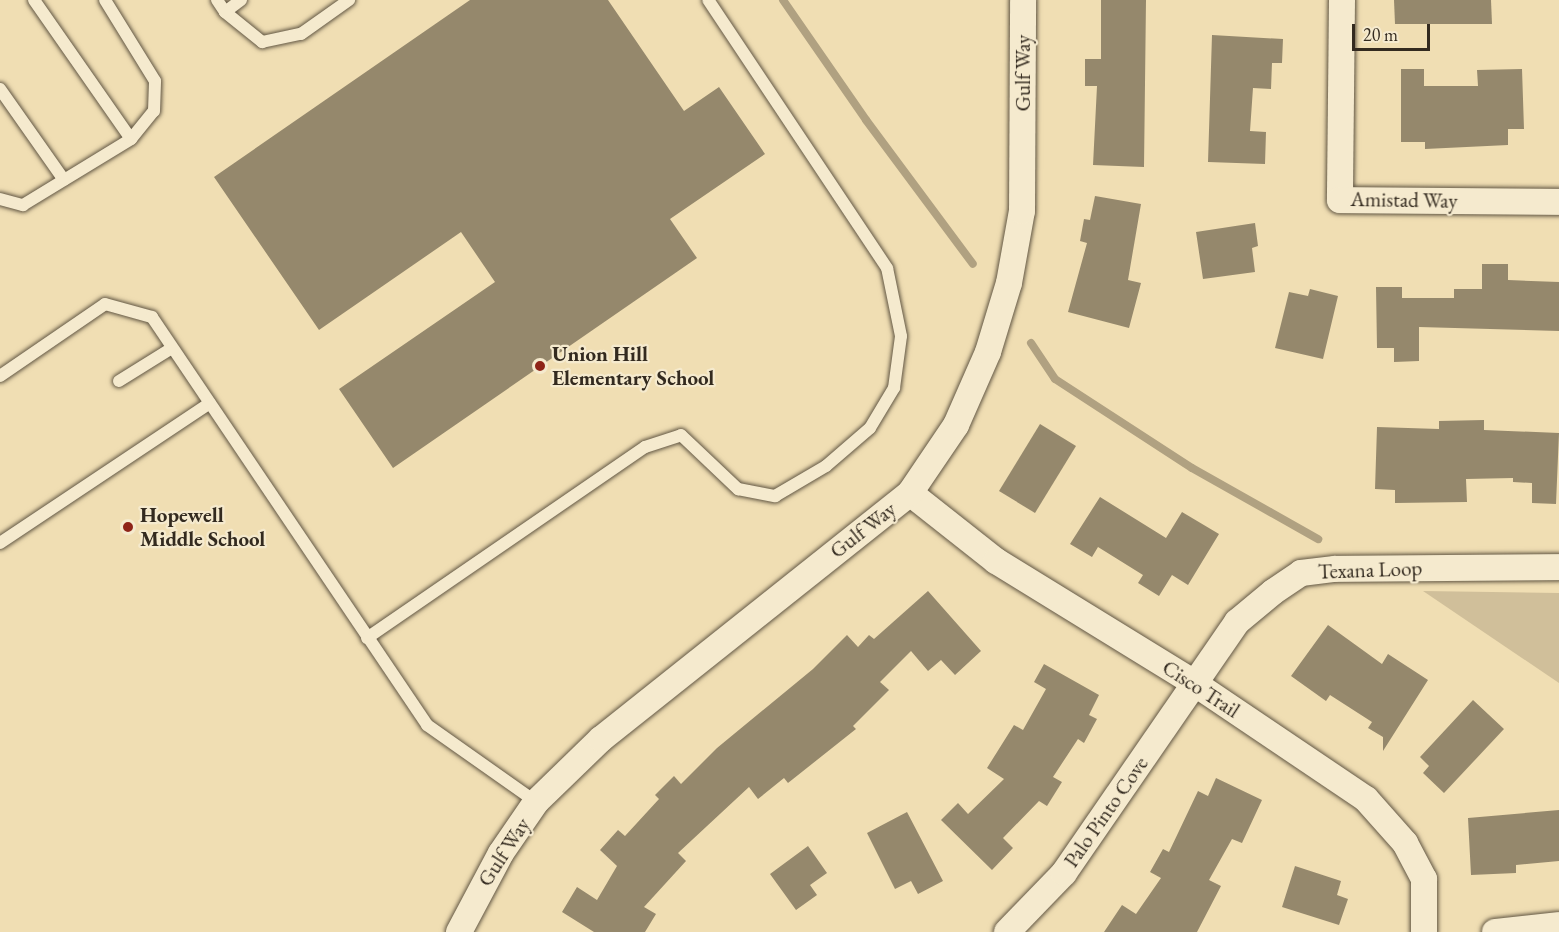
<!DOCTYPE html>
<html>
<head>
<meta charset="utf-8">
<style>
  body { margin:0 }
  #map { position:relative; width:1559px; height:932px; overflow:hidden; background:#f0deb3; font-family:"EB Garamond",serif }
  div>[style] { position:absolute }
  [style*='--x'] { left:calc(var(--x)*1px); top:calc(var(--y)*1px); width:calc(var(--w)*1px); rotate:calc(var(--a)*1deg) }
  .green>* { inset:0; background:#d0bf9a }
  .stream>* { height:8px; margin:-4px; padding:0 4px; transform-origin:4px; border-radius:4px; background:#b0a181 }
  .building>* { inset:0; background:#95886c }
  .roads { filter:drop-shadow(0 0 2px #625744) drop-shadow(0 0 2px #625744) }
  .lane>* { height:12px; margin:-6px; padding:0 6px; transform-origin:6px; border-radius:6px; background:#f5eace }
  .street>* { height:26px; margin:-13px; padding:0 13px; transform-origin:13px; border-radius:13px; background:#f5eace }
  .dots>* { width:16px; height:16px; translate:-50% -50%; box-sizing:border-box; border:3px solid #f5eace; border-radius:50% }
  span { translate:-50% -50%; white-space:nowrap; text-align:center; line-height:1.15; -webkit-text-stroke:4.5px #f5eace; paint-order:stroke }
  .street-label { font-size:21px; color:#332a1f }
  .poi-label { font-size:21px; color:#332a1f; font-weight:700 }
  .left { translate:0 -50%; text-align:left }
  .scale { position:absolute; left:1352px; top:24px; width:78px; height:27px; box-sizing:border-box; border:3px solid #332a1f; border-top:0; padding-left:8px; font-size:18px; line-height:21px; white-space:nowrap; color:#332a1f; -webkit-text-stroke:4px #f5eace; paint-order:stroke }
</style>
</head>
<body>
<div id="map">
  <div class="green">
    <div style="clip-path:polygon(1423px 591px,1559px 593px,1559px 683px)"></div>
  </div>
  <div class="stream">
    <div style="--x:783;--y:0;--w:146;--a:55.3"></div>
    <div style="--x:866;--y:120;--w:179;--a:53.4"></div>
    <div style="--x:1031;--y:343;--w:43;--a:56.3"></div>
    <div style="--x:1055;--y:379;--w:163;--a:33"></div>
    <div style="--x:1192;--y:468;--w:145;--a:29.4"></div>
  </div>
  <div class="building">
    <div style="clip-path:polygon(470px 0,608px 0,684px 111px,719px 87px,765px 154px,670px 219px,697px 258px,393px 468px,339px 389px,495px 282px,461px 232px,319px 330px,214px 177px)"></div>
    <div style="clip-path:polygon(1101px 0,1146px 0,1144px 167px,1093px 165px,1097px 86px,1085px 86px,1085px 59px,1101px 59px)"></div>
    <div style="clip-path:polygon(1394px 0,1491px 0,1492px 24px,1395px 24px)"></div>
    <div style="clip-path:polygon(1212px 35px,1283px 39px,1282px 63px,1272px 63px,1271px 89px,1253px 88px,1250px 131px,1266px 132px,1265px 164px,1208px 162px)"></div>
    <div style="clip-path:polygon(1401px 69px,1424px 69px,1424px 86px,1478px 86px,1477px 70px,1522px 69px,1524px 129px,1508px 129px,1508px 145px,1425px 149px,1425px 142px,1401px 142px)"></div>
    <div style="clip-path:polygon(1095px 196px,1141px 204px,1128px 280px,1141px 283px,1129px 328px,1068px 312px,1087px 243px,1080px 241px,1084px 219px,1090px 220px)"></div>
    <div style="clip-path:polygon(1255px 223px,1258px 246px,1252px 248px,1255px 272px,1203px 279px,1196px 232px)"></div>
    <div style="clip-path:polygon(1482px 264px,1508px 264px,1508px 280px,1559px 282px,1559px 331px,1419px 327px,1419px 361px,1394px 362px,1394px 348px,1377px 348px,1376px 287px,1402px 287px,1402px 298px,1454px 298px,1454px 289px,1482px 289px)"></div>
    <div style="clip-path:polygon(1310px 289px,1338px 296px,1323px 359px,1275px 348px,1289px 292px,1308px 296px)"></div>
    <div style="clip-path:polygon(1484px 420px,1484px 430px,1559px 433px,1556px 504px,1532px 503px,1532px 483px,1513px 482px,1513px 478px,1466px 479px,1467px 502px,1395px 503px,1395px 490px,1375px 489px,1377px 427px,1439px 429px,1439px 421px)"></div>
    <div style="clip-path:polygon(1040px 424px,1076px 446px,1035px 513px,999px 491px)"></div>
    <div style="clip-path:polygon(1100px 497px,1166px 538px,1182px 512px,1219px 534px,1188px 585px,1172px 575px,1159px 596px,1138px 583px,1143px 575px,1098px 547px,1092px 557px,1070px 544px)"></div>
    <div style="clip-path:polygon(928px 591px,981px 651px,955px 675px,941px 660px,928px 671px,911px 651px,880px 682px,889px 690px,853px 726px,856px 729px,788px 783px,784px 778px,758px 799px,749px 787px,678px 853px,686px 861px,644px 907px,656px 914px,645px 932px,594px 932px,562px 912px,577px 887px,597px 900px,617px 866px,600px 850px,618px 830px,625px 836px,659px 799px,655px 795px,674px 776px,681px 784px,717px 748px,813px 669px,847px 635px,858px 647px,869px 635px,874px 639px)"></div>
    <div style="clip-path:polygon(1328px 625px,1382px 664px,1388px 654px,1428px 680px,1383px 751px,1383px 737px,1368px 728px,1372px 722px,1330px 695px,1326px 701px,1291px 676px)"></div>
    <div style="clip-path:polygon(1044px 664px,1099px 695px,1089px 715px,1097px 719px,1084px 743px,1078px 739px,1053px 777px,1062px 782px,1047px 806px,1039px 801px,1003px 838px,1013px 848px,992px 870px,941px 820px,958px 803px,968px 814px,1004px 779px,987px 768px,1014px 725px,1023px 730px,1046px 689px,1034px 682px)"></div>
    <div style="clip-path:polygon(1473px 700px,1504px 729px,1444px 793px,1423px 773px,1429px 766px,1420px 757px)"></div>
    <div style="clip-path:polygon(1216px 778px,1262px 800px,1242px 843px,1232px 839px,1209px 880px,1221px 886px,1197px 932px,1104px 932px,1122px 905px,1136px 914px,1161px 878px,1150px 872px,1163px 849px,1169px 852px,1198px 791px,1208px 796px)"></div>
    <div style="clip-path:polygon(1559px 810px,1559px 861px,1516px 865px,1516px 873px,1471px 875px,1468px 818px)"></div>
    <div style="clip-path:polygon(907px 812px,943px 881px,918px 894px,911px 881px,895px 889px,867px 833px)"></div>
    <div style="clip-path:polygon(808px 846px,827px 873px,810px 885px,817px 895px,796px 910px,770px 874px)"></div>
    <div style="clip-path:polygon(1295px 866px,1341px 881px,1337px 895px,1348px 899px,1339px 925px,1282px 907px)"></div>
  </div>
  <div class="roads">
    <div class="lane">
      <div style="--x:34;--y:0;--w:169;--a:55.1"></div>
      <div style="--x:217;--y:0;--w:14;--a:56"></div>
      <div style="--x:241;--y:0;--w:20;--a:143"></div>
      <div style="--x:225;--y:12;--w:48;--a:39"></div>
      <div style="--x:262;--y:42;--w:40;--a:-12"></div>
      <div style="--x:301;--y:34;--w:59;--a:-35.3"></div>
      <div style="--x:0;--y:89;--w:111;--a:54.9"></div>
      <div style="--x:0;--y:199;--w:24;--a:15"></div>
      <div style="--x:23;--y:205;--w:127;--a:-31.4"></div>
      <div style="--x:131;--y:139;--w:36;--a:-51"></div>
      <div style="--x:154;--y:111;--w:30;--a:-88"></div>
      <div style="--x:155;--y:81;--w:95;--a:-121.7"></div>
      <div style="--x:0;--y:376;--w:127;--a:-34.4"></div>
      <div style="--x:105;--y:304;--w:49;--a:15.5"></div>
      <div style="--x:152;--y:317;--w:492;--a:56"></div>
      <div style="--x:427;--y:725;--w:133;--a:35.2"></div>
      <div style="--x:119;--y:381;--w:62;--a:-31.9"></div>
      <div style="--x:0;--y:543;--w:252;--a:-33.7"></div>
      <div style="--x:367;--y:638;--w:337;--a:-34.5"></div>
      <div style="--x:645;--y:447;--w:38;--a:-18"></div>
      <div style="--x:681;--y:435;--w:79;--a:43.5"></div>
      <div style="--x:738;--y:489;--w:38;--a:11"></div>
      <div style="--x:775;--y:496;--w:59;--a:-30.5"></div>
      <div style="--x:826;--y:466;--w:58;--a:-40.8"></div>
      <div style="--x:870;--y:428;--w:47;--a:-59"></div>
      <div style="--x:894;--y:388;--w:52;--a:-82.3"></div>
      <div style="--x:901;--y:336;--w:69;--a:-101.6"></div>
      <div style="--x:887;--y:268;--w:322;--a:-123.7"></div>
    </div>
    <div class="street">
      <div style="--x:1342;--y:0;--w:200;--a:90.6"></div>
      <div style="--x:1340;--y:200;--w:219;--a:0.5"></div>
      <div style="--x:910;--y:493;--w:110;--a:38.3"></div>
      <div style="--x:996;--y:561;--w:233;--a:31.6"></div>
      <div style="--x:1194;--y:683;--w:207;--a:34"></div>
      <div style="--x:1366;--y:799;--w:59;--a:48.4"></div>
      <div style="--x:1405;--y:843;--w:41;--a:62.2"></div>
      <div style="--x:1424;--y:879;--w:53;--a:90"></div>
      <div style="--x:459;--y:932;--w:89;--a:-62"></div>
      <div style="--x:501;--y:853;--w:62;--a:-55.5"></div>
      <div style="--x:536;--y:802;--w:91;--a:-44.1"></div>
      <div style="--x:601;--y:739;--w:395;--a:-38.5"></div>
      <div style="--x:910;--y:493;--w:82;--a:-55.9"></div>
      <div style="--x:956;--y:425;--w:80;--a:-66.3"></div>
      <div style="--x:988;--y:352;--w:72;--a:-73.1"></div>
      <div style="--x:1009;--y:283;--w:73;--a:-79.8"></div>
      <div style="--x:1022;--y:211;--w:211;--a:-89.7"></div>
      <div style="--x:1007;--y:932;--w:82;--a:-46"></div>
      <div style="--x:1064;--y:873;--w:305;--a:-55.4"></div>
      <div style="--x:1237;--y:622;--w:47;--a:-39.8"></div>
      <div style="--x:1273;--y:592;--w:34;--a:-34"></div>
      <div style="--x:1301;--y:573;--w:34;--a:-7"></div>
      <div style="--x:1335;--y:569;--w:224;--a:-0.5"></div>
      <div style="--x:1495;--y:932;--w:64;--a:-6.2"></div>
    </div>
  </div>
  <div class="dots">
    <div style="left:540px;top:366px;background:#8f2418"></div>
    <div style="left:128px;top:527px;background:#8f2418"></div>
  </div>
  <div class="street-label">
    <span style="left:1023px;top:73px;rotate:-90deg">Gulf Way</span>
    <span style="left:1404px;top:200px;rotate:1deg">Amistad Way</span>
    <span style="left:863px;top:530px;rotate:-38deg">Gulf Way</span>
    <span style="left:1370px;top:570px;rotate:-2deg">Texana Loop</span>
    <span style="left:1201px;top:689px;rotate:33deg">Cisco Trail</span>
    <span style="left:1106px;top:812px;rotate:-55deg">Palo Pinto Cove</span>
    <span style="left:504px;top:852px;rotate:-57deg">Gulf Way</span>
  </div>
  <div class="poi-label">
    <span class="left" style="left:552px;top:366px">Union Hill<br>Elementary School</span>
    <span class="left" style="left:140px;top:527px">Hopewell<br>Middle School</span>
  </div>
  <div class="scale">20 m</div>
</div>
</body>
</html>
